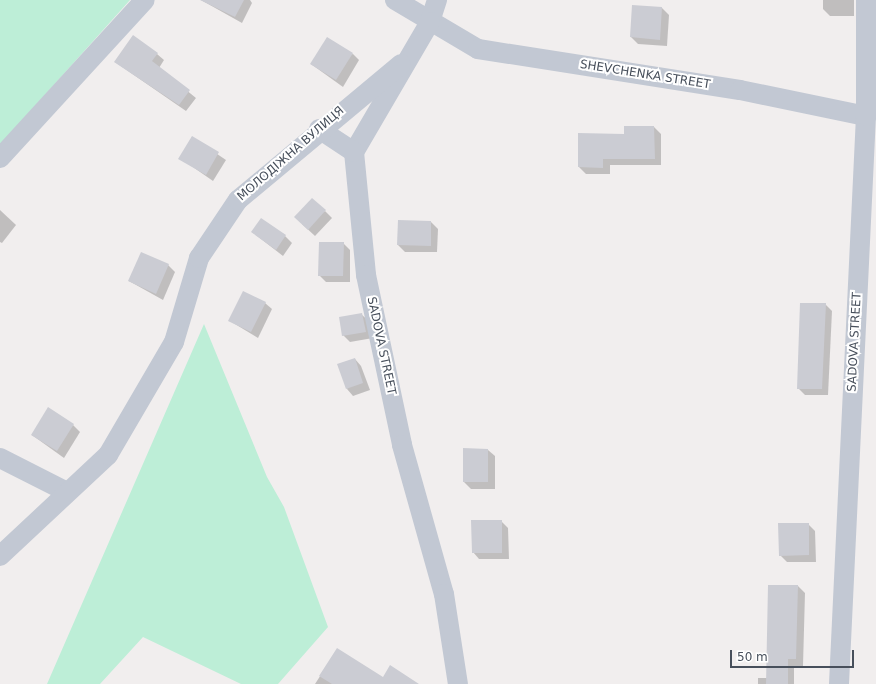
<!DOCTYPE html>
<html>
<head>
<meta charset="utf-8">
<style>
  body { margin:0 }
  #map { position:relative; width:876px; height:684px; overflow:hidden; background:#f1eeee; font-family:"DejaVu Sans",sans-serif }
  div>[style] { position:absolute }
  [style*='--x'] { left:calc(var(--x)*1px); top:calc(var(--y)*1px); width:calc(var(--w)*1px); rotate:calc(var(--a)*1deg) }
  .green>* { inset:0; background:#bdeed7 }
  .shadow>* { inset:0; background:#0003 }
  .building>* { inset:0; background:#cbccd3 }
  .street>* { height:20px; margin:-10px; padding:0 10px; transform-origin:10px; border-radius:10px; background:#c2c8d3 }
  span { translate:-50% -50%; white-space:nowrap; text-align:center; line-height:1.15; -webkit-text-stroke:4px #fff; paint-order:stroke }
  .street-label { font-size:12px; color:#474f5b }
  .scale { position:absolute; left:730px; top:650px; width:124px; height:18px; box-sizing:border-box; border:2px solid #474f5b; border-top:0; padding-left:5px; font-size:12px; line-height:14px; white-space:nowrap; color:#474f5b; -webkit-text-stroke:3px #fff; paint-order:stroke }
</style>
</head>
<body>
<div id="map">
  <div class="green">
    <div style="clip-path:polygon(0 0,130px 0,0 145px)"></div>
    <div style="clip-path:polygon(204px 324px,267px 477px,284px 507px,328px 627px,278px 684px,241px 684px,143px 637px,100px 684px,47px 684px)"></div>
  </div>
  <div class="shadow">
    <div style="clip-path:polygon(201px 0,250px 0,252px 3px,242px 23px)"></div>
    <div style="clip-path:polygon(823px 0,854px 0,854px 16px,830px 16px,823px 9px)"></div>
    <div style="clip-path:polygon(633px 6px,662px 8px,669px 15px,667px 46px,638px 44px,631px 37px)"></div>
    <div style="clip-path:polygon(157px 54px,164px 60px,159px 68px,196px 98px,186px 111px,115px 62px)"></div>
    <div style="clip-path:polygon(353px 54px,359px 60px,343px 87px,311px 64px)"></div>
    <div style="clip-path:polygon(625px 127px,654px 127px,661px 134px,661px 165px,610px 165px,610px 174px,586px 174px,579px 167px,625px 135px)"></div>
    <div style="clip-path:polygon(192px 137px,226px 160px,213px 181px,180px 158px)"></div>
    <div style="clip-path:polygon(0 210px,16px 225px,2px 243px,0 242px)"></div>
    <div style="clip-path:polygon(325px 211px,332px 218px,315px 236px,302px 224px)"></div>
    <div style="clip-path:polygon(431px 222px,438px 229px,437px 252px,405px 252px,398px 245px)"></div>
    <div style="clip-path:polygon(252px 232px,285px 236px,292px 243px,283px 256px)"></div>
    <div style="clip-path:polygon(343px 243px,350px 250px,350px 282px,326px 282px,319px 275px)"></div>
    <div style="clip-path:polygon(168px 265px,175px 272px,163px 300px,129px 281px)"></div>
    <div style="clip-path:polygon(265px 303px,272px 309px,258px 338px,230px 321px)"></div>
    <div style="clip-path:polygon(825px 304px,832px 311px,828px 395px,805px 395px,798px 388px)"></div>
    <div style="clip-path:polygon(362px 315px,369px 321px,373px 338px,350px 342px,343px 335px)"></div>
    <div style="clip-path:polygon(355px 359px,361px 366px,370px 390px,353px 396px,347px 389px)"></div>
    <div style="clip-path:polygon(73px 425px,80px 432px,64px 458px,32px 435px)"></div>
    <div style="clip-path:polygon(488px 450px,495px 456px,495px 489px,471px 489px,464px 482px)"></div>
    <div style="clip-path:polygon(501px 521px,508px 528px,509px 559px,479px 559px,473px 552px)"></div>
    <div style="clip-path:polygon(808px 524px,815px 531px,816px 562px,787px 562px,780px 555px)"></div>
    <div style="clip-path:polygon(798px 586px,805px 593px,803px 666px,794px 666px,794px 684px,758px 684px,758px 678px,767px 678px)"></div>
    <div style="clip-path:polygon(337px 650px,383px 678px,417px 684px,315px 684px)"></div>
  </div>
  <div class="building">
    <div style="clip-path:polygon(200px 0,244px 0,235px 17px)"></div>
    <div style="clip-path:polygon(632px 5px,662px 7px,660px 40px,630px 37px)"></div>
    <div style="clip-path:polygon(133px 35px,158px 53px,152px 61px,190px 90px,179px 105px,114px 62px)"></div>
    <div style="clip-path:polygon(327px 37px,353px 53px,336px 80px,310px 64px)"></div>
    <div style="clip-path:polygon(624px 126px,654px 126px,655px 159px,603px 159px,603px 168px,578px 167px,578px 133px,624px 134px)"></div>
    <div style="clip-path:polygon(192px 136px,219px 152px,206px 175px,178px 159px)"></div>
    <div style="clip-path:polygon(312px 198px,326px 210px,308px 230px,294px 217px)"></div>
    <div style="clip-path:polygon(261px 218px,286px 235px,276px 250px,251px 232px)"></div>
    <div style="clip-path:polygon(398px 220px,431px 221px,431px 246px,397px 245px)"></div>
    <div style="clip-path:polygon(319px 242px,344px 242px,343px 276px,318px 276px)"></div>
    <div style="clip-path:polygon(141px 252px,169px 264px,156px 294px,128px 281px)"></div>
    <div style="clip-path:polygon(243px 291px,266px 302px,251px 332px,228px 321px)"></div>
    <div style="clip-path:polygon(800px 303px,826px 303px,822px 389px,797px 389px)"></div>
    <div style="clip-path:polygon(362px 313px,366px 332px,342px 336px,339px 317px)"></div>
    <div style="clip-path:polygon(355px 358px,363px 383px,346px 389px,337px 364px)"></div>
    <div style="clip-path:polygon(48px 407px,74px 424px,57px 451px,31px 435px)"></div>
    <div style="clip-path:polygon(463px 448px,488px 449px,488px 482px,463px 482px)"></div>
    <div style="clip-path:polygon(471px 520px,502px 520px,502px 553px,472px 553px)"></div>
    <div style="clip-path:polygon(778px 523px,809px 523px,809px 555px,779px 556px)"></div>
    <div style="clip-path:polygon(768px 585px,798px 585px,796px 659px,788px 659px,788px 684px,766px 684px)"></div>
    <div style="clip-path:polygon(337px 648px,383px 677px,390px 665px,419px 684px,332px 684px,319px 676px)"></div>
  </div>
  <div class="street">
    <div style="--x:395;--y:0;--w:96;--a:30.6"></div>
    <div style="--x:478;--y:49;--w:265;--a:8.9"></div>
    <div style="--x:740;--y:90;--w:129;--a:11.7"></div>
    <div style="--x:437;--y:0;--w:23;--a:108"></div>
    <div style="--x:430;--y:22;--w:151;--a:120.3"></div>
    <div style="--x:354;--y:152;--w:124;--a:84.4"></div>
    <div style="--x:366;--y:275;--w:174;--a:78"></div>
    <div style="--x:402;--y:445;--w:155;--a:74.3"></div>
    <div style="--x:444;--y:594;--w:91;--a:81.2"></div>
    <div style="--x:319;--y:129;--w:42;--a:33.3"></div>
    <div style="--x:0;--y:158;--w:214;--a:-47.5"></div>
    <div style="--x:0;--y:458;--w:75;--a:26.9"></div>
    <div style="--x:0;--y:556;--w:148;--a:-43.1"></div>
    <div style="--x:108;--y:455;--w:131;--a:-59.7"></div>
    <div style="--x:174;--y:342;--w:88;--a:-73.4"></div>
    <div style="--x:199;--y:258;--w:70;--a:-56.1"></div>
    <div style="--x:238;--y:200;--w:212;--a:-39.8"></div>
    <div style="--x:839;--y:684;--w:569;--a:-87.28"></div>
    <div style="--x:866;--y:116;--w:116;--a:-90"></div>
  </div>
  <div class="street-label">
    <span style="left:645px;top:75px;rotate:9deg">SHEVCHENKA STREET</span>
    <span style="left:291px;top:154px;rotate:-41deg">МОЛОДІЖНА ВУЛИЦЯ</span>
    <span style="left:855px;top:342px;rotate:-87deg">SADOVA STREET</span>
    <span style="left:381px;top:346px;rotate:78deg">SADOVA STREET</span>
  </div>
  <div class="scale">50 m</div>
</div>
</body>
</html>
